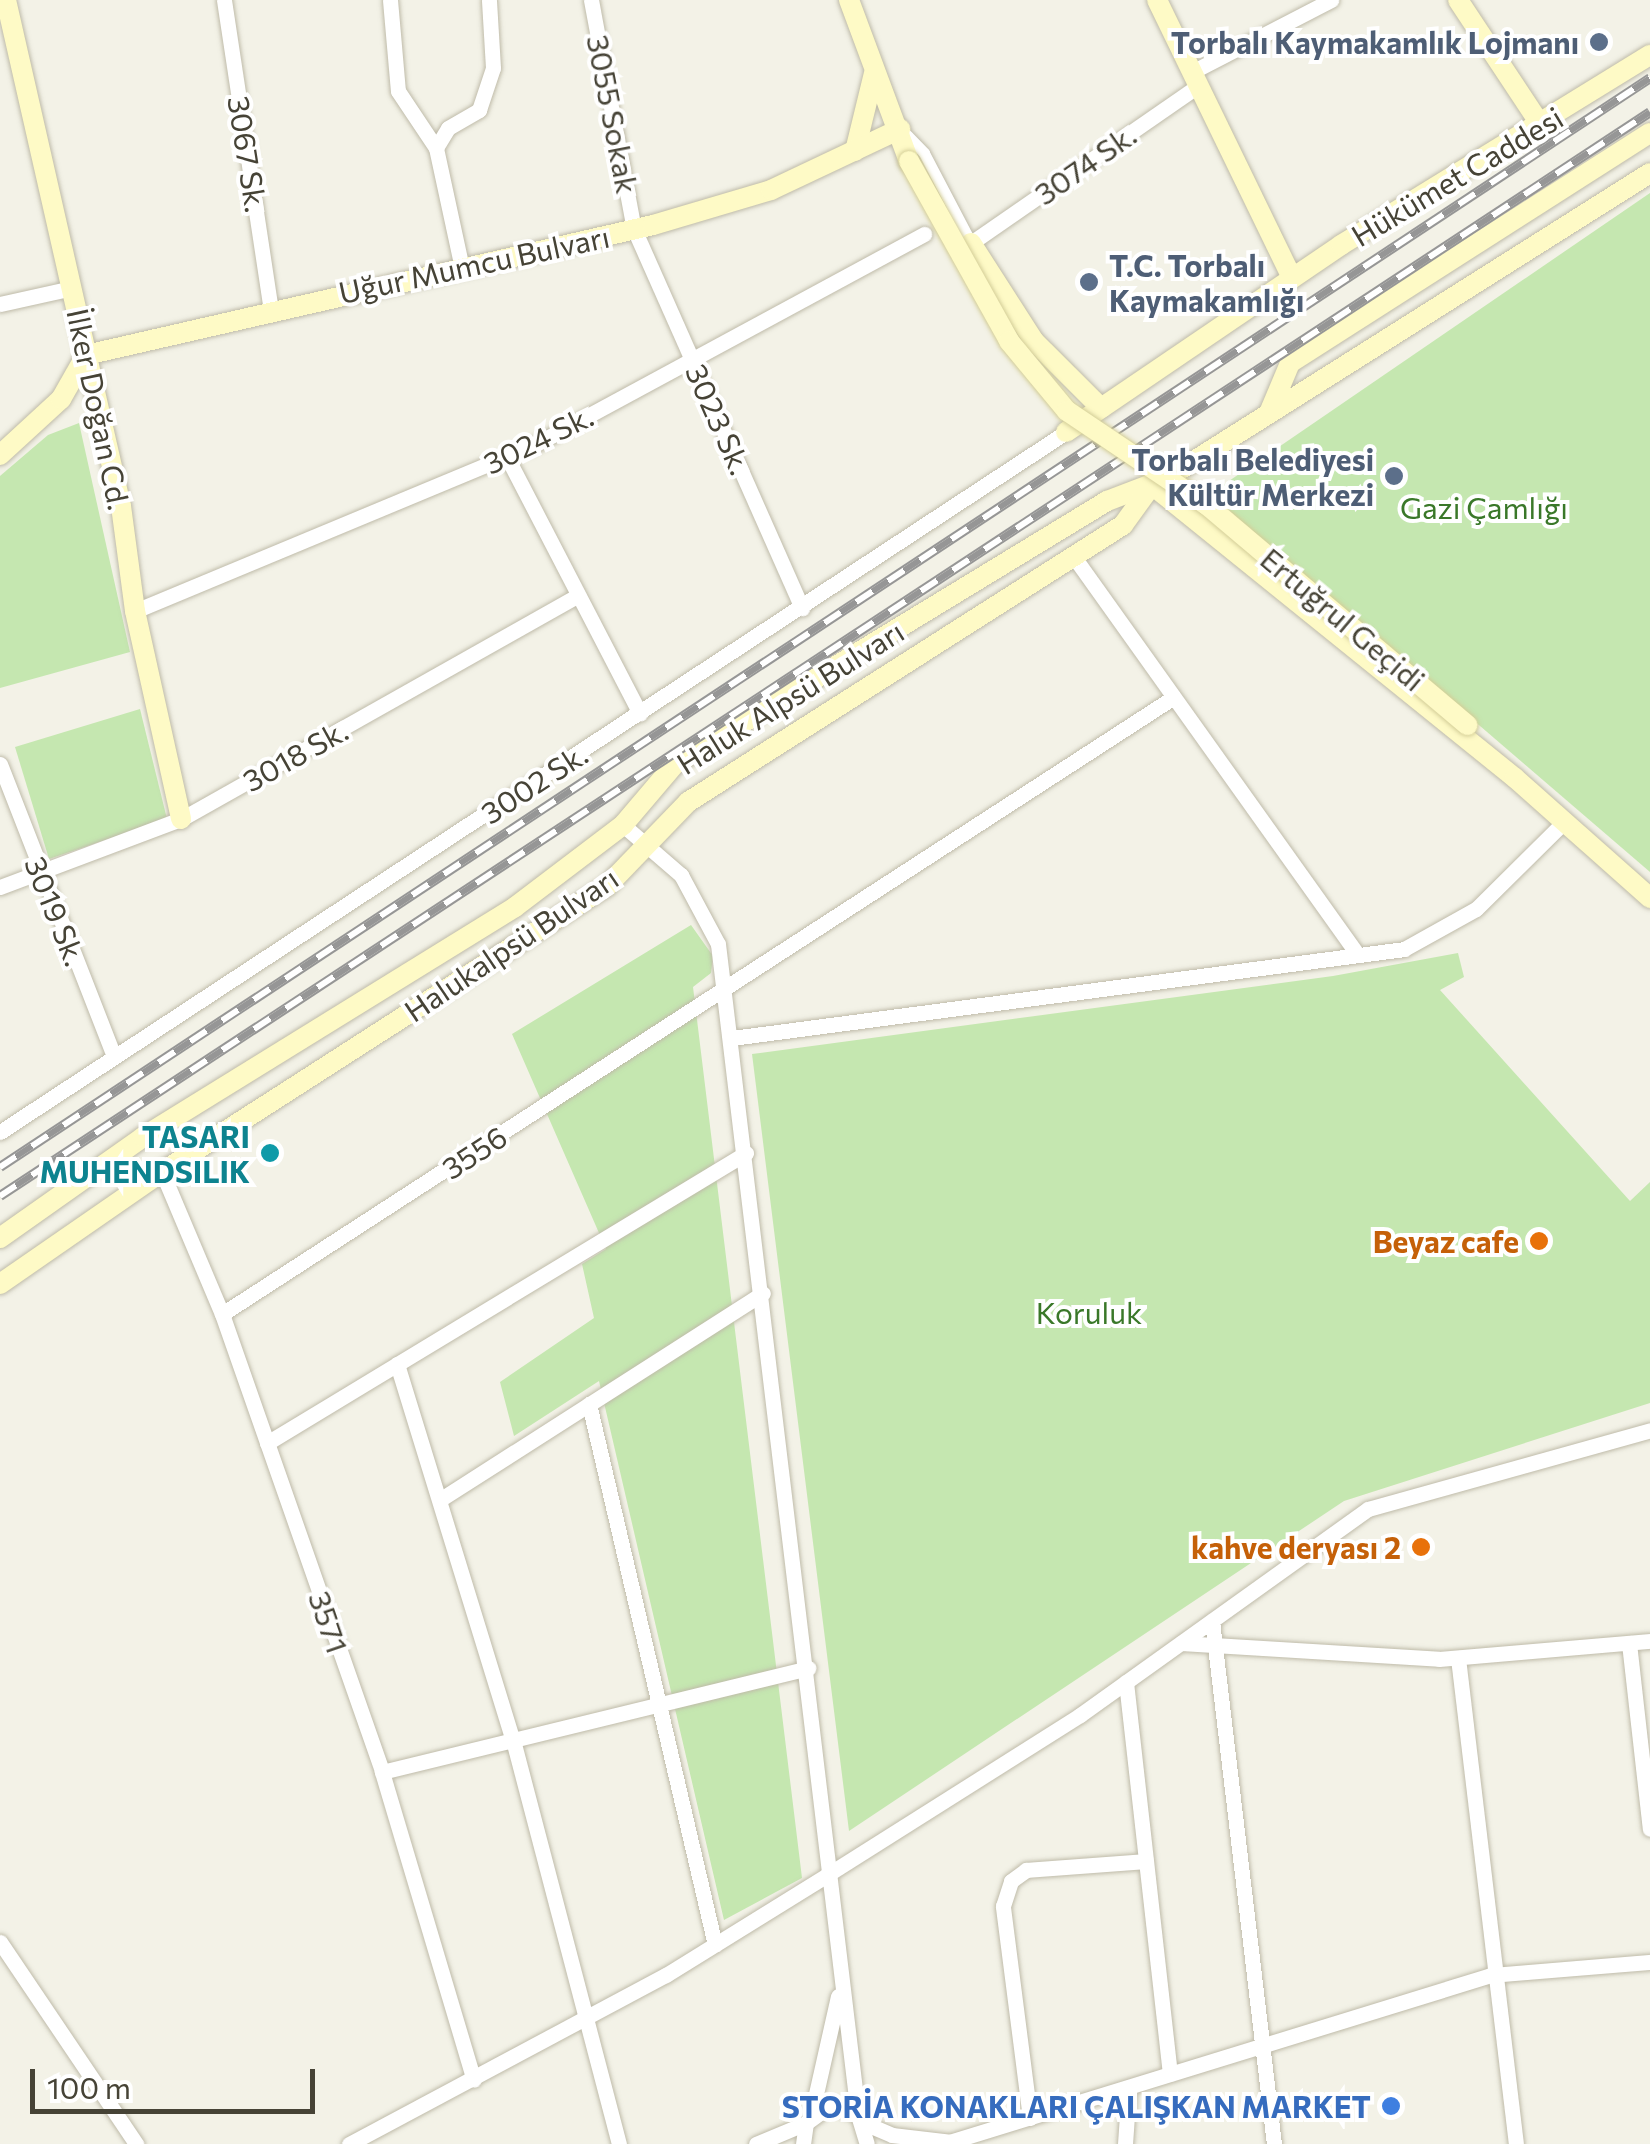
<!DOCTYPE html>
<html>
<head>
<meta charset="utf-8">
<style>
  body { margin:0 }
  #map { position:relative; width:1650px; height:2144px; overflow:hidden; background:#f3f2e7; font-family:Commissioner,sans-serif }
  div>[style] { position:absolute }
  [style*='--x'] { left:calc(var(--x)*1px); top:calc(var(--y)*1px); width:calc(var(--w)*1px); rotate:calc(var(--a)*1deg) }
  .green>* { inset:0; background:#c5e7b0 }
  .roads { filter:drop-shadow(0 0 2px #bfbba9) drop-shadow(0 0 2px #bfbba9) }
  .pedestrian>* { height:11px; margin:-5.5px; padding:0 5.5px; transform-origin:5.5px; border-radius:5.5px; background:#fff }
  .minor>* { height:15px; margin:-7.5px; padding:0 7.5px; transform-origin:7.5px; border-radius:7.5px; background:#fff }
  .secondary>* { height:20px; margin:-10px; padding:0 10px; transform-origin:10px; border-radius:10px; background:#fefac6 }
  .rail>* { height:10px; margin-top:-5px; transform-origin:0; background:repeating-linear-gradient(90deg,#fff 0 19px,#969696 0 38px); box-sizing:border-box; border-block:2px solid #969696 }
  .bridges { filter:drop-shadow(0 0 2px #d3cd97) drop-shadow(0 0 2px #d3cd97) }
  .secondary-bridge>* { height:20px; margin:-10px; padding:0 10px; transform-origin:10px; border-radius:10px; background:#fefac6 }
  .dots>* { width:28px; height:28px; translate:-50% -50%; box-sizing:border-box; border:5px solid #fff; border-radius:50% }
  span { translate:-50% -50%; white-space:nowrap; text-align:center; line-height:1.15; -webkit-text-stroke:8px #fff; paint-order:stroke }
  .service-label { font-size:30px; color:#4e5e75; font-weight:700 }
  .right { translate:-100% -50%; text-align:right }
  .left { translate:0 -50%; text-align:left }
  .street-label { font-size:30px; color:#464336 }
  .park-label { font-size:30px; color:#3a7829 }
  .culture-label { font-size:30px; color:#0d838f; font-weight:700 }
  .food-label { font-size:30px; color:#c56008; font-weight:700 }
  .shop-label { font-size:30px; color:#366cbe; font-weight:700 }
  .scale { position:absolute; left:30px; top:2069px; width:285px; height:45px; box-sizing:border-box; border:5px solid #464336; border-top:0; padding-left:12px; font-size:30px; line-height:35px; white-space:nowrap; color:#464336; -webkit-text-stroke:8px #fff; paint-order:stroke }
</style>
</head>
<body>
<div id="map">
  <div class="green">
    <div style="clip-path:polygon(1650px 193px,1650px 872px,1210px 494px)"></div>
    <div style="clip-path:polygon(79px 423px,130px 652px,0 688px,0 476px,48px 435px)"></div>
    <div style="clip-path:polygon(140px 709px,167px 819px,49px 859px,15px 747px)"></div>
    <div style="clip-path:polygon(691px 925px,713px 956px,711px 973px,693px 987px,802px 1878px,724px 1920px,599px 1381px,514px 1436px,500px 1382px,594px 1318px,582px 1264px,606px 1249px,512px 1034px)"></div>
    <div style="clip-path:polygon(1458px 953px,1464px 977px,1440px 990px,1630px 1201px,1650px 1182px,1650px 1403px,1344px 1501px,849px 1831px,752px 1054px,1333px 976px)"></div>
  </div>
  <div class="roads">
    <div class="pedestrian">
      <div style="--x:904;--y:132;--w:29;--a:46"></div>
      <div style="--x:924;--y:153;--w:102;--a:62.4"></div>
    </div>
    <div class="minor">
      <div style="--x:224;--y:0;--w:313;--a:81.4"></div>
      <div style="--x:390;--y:0;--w:91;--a:85"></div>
      <div style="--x:398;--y:91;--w:69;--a:56.3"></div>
      <div style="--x:436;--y:148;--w:119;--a:77.8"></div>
      <div style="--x:591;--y:0;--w:233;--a:79.4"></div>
      <div style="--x:634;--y:229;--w:415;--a:66.1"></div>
      <div style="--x:1192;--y:72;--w:157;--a:-27.4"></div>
      <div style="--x:436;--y:148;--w:23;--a:-59"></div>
      <div style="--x:448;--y:128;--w:36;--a:-30"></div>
      <div style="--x:479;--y:110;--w:44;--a:-71.6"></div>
      <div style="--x:493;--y:68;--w:68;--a:-93.4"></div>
      <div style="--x:971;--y:243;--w:276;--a:-34.7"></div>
      <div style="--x:0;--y:304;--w:74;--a:-12.5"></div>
      <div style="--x:507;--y:457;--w:289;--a:62.6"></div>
      <div style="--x:1074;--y:557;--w:488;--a:54.5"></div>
      <div style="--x:135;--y:611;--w:430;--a:-22.6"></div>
      <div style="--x:532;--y:446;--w:446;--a:-28.4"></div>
      <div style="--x:0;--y:764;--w:314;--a:68.7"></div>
      <div style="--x:623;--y:825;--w:77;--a:40.8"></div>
      <div style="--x:681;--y:875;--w:78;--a:61.8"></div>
      <div style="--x:718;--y:944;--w:1179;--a:83.18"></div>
      <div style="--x:0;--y:887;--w:193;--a:-20.6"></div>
      <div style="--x:181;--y:819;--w:454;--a:-29.4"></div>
      <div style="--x:732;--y:1038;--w:678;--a:-7.54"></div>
      <div style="--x:1404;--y:949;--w:82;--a:-29.1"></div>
      <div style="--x:1476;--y:909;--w:122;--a:-44.7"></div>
      <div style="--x:0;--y:1132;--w:1275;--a:-33.29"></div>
      <div style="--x:162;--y:1172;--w:154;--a:67.1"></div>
      <div style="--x:222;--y:1314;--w:485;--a:70.7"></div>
      <div style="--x:382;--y:1772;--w:321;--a:73.4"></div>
      <div style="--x:222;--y:1314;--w:1134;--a:-32.95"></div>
      <div style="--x:397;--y:1364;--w:393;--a:72.9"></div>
      <div style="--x:513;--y:1740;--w:418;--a:75.3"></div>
      <div style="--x:589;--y:1404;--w:555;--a:76.89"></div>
      <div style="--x:267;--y:1443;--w:560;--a:-31.19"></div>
      <div style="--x:441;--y:1499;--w:382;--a:-32.6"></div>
      <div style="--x:1212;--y:1621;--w:527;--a:83.24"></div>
      <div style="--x:1181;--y:1643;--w:258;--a:3.5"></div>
      <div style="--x:1439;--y:1659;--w:212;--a:-4.9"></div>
      <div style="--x:1629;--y:1643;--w:187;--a:83.6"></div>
      <div style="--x:1458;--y:1658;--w:489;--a:83.2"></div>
      <div style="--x:1126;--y:1682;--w:394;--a:83.6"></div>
      <div style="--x:382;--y:1772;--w:439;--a:-13.7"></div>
      <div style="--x:0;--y:1942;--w:244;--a:56"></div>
      <div style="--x:811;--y:2116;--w:123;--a:-77.3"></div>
      <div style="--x:1030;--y:2118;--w:214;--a:-97.3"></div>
      <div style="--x:1003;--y:1906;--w:26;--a:-72"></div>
      <div style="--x:1011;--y:1881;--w:19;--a:-36"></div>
      <div style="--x:1026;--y:1870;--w:120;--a:-4.3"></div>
      <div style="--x:864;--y:2123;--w:30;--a:23"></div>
      <div style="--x:892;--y:2135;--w:60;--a:6.7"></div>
      <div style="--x:349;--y:2144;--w:359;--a:-28.1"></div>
      <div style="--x:666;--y:1975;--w:190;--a:-31.8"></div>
      <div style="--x:827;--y:1875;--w:299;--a:-32.3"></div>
      <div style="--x:1080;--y:1715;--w:354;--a:-35.6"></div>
      <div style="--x:1368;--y:1509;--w:293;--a:-15.6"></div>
      <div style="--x:756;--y:2144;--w:54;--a:-22.8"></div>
      <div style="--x:803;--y:2144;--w:21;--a:-82"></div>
      <div style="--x:806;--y:2123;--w:31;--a:-36"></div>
      <div style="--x:831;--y:2105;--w:29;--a:20"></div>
      <div style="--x:858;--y:2115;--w:30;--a:73"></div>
      <div style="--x:943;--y:2144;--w:573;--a:-17.14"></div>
      <div style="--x:1491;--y:1975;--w:160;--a:-4.7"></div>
      <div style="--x:1125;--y:2144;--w:57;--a:-86"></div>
    </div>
    <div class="secondary">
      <div style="--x:6;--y:0;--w:519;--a:77.2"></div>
      <div style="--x:121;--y:506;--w:106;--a:82.4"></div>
      <div style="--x:135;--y:611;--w:213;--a:77.5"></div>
      <div style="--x:849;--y:0;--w:172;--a:69.6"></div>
      <div style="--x:1157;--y:0;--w:309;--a:64.1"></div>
      <div style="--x:1458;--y:0;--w:152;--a:56.5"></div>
      <div style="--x:855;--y:151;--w:80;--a:-76.3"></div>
      <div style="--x:971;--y:243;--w:117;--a:57.3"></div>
      <div style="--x:1034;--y:341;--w:95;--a:45"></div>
      <div style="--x:86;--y:355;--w:582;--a:-12.91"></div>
      <div style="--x:653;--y:225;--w:123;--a:-16.5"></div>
      <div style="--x:771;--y:190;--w:143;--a:-25.3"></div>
      <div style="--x:1269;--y:413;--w:54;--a:-67.2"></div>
      <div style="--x:1290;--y:363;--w:427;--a:-32.6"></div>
      <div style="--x:1066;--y:432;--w:333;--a:-34.2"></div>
      <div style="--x:1341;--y:245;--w:363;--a:-31.6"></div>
      <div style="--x:0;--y:455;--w:83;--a:-42.6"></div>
      <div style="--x:61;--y:399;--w:51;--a:-60.4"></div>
      <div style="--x:1152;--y:485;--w:466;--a:38.9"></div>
      <div style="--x:1515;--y:778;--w:181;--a:41.6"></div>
      <div style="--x:0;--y:1238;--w:175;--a:-35.2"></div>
      <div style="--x:143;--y:1137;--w:437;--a:-31.7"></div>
      <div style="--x:515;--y:907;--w:136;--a:-37.2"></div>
      <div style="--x:623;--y:825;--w:80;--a:-49.6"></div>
      <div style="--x:675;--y:764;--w:506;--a:-31.33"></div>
      <div style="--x:1107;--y:501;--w:64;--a:-21"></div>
      <div style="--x:1167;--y:478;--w:571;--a:-32.27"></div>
      <div style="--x:0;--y:1284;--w:197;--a:-34.7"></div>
      <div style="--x:162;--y:1172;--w:529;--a:-32.73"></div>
      <div style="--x:607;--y:886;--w:117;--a:-46"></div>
      <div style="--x:688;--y:802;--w:516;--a:-32.49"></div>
      <div style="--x:1123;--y:525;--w:49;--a:-54.1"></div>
    </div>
  </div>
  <div class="rail">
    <div style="--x:0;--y:1167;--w:1977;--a:-33.42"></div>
    <div style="--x:0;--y:1196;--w:1974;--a:-33.3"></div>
  </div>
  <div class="bridges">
    <div class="secondary-bridge">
      <div style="--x:909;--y:161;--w:206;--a:60.9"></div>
      <div style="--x:1009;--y:341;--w:91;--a:50.4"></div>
      <div style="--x:1067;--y:411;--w:169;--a:33.9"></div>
      <div style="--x:1207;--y:505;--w:341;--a:40.2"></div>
    </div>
  </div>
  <div class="dots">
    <div style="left:1599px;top:42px;background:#5c6f8a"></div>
    <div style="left:1089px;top:282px;background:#5c6f8a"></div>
    <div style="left:1394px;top:476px;background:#5c6f8a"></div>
    <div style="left:270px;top:1153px;background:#0f9aa8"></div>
    <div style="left:1539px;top:1241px;background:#e8710a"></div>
    <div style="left:1421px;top:1547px;background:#e8710a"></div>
    <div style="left:1391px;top:2106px;background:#3f7fe0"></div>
  </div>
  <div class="service-label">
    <span class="right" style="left:1579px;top:42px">Torbalı Kaymakamlık Lojmanı</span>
    <span class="left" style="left:1109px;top:282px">T.C. Torbalı<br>Kaymakamlığı</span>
    <span class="right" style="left:1374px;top:476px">Torbalı Belediyesi<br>Kültür Merkezi</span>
  </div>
  <div class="street-label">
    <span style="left:613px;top:114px;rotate:79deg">3055 Sokak</span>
    <span style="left:248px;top:154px;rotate:81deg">3067 Sk.</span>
    <span style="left:1085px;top:164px;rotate:-35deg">3074 Sk.</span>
    <span style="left:1457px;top:176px;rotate:-31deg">Hükümet Caddesi</span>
    <span style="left:474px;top:264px;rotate:-12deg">Uğur Mumcu Bulvarı</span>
    <span style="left:99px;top:409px;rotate:78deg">İlker Doğan Cd.</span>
    <span style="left:719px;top:419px;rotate:66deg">3023 Sk.</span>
    <span style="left:538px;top:439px;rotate:-26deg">3024 Sk.</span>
    <span style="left:1343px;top:619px;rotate:40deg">Ertuğrul Geçidi</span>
    <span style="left:790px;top:697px;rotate:-32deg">Haluk Alpsü Bulvarı</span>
    <span style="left:295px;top:755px;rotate:-29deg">3018 Sk.</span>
    <span style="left:534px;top:783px;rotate:-33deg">3002 Sk.</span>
    <span style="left:56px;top:911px;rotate:68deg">3019 Sk.</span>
    <span style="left:511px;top:944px;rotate:-34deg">Halukalpsü Bulvarı</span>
    <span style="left:474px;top:1152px;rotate:-33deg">3556</span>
    <span style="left:329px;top:1622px;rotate:71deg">3571</span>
  </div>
  <div class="park-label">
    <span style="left:1484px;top:507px">Gazi Çamlığı</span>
    <span style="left:1089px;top:1312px">Koruluk</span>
  </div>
  <div class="culture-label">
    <span class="right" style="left:250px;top:1153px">TASARI<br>MUHENDSILIK</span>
  </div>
  <div class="food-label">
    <span class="right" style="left:1519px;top:1241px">Beyaz cafe</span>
    <span class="right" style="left:1401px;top:1547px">kahve deryası 2</span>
  </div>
  <div class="shop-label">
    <span class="right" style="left:1371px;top:2106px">STORİA KONAKLARI ÇALIŞKAN MARKET</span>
  </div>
  <div class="scale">100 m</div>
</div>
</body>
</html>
